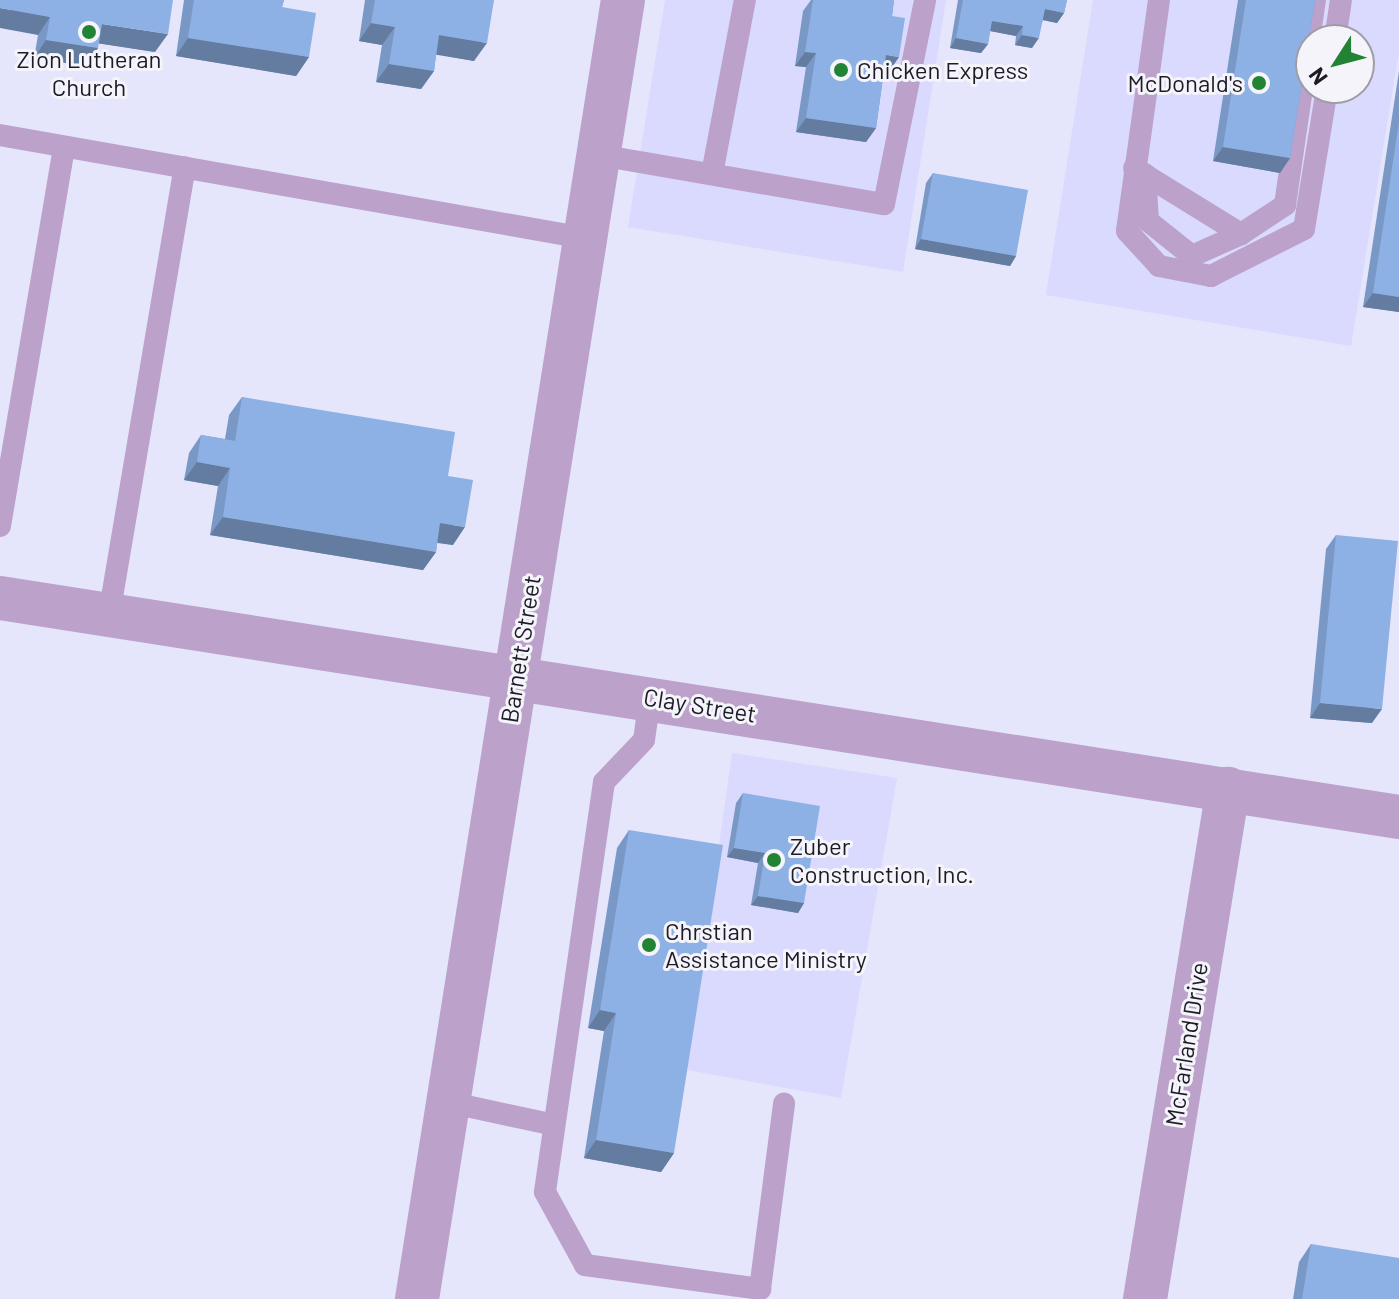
<!DOCTYPE html>
<html>
<head>
<meta charset="utf-8">
<style>
  body { margin:0 }
  #map { position:relative; width:1399px; height:1299px; overflow:hidden; background:#e5e5fc; font-family:Barlow,sans-serif }
  div>[style] { position:absolute }
  [style*='--x'] { left:calc(var(--x)*1px); top:calc(var(--y)*1px); width:calc(var(--w)*1px); rotate:calc(var(--a)*1deg) }
  .built>* { inset:0; background:#dad9fe }
  .lane>* { height:22px; margin:-11px; padding:0 11px; transform-origin:11px; border-radius:11px; background:#bca1ca }
  .street>* { height:44px; margin:-22px; padding:0 22px; transform-origin:22px; border-radius:22px; background:#bca1ca }
  .wall>* { inset:0; background:#7a98c5 }
  .shaded-wall>* { inset:0; background:#637ca0 }
  .building>* { inset:0; background:#8eb1e5 }
  .dots>* { width:22px; height:22px; translate:-50% -50%; box-sizing:border-box; border:4px solid #f4f4fa; border-radius:50% }
  span { translate:-50% -50%; white-space:nowrap; text-align:center; line-height:1.15; -webkit-text-stroke:6px #f4f4fa; paint-order:stroke }
  .poi-label { font-size:24px; color:#1c1b26 }
  .left { translate:0 -50%; text-align:left }
  .right { translate:-100% -50%; text-align:right }
  .street-label { font-size:24px; color:#1c1b26 }
  .north { position:absolute; left:1295px; top:24px; width:80px; height:80px; box-sizing:border-box; background:#f4f4fa; border:2px solid #9e9da5; border-radius:50%; rotate:234deg; font-size:22px; font-weight:700; line-height:32px; text-align:center; color:#1c1b26 }
  .north::after { content:''; display:block; margin:auto; width:28px; height:36px; background:#238335; clip-path:polygon(50% 0,100% 100%,50% 72%,0 100%) }
</style>
</head>
<body>
<div id="map">
  <div class="built">
    <div style="clip-path:polygon(665px 0,946px 0,903px 272px,628px 227px)"></div>
    <div style="clip-path:polygon(evenodd,1093px 0,1399px 0,1399px 51px,1351px 346px,1046px 295px,1093px 0,1311px 40px,1359px 40px,1359px 88px,1311px 88px,1311px 40px)"></div>
    <div style="clip-path:polygon(732px 753px,897px 778px,841px 1098px,687px 1070px)"></div>
  </div>
  <div class="lane">
    <div style="--x:1159;--y:0;--w:233;--a:97.9"></div>
    <div style="--x:1127;--y:231;--w:47;--a:47.6"></div>
    <div style="--x:1159;--y:266;--w:53;--a:10.9"></div>
    <div style="--x:1211;--y:276;--w:104;--a:-26.8"></div>
    <div style="--x:1304;--y:229;--w:143;--a:-80.7"></div>
    <div style="--x:1335;--y:40;--w:40;--a:-81.5"></div>
    <div style="--x:0;--y:135;--w:594;--a:9.99"></div>
    <div style="--x:599;--y:155;--w:289;--a:9.8"></div>
    <div style="--x:884;--y:204;--w:208;--a:-78.6"></div>
    <div style="--x:1134;--y:168;--w:126;--a:31.7"></div>
    <div style="--x:1241;--y:234;--w:53;--a:-33.4"></div>
    <div style="--x:1285;--y:205;--w:207;--a:-81.7"></div>
    <div style="--x:712;--y:174;--w:177;--a:-79.3"></div>
    <div style="--x:1145;--y:174;--w:47;--a:86.3"></div>
    <div style="--x:1148;--y:221;--w:56;--a:38.5"></div>
    <div style="--x:1192;--y:256;--w:54;--a:-24.2"></div>
    <div style="--x:0;--y:526;--w:384;--a:-80.4"></div>
    <div style="--x:109;--y:615;--w:454;--a:-80.4"></div>
    <div style="--x:650;--y:697;--w:43;--a:97.9"></div>
    <div style="--x:644;--y:740;--w:58;--a:133.6"></div>
    <div style="--x:604;--y:782;--w:414;--a:98.2"></div>
    <div style="--x:545;--y:1192;--w:83;--a:61.3"></div>
    <div style="--x:585;--y:1265;--w:177;--a:7.8"></div>
    <div style="--x:760;--y:1289;--w:187;--a:-82.6"></div>
    <div style="--x:448;--y:1102;--w:108;--a:12.2"></div>
  </div>
  <div class="street">
    <div style="--x:0;--y:598;--w:1416;--a:8.9"></div>
    <div style="--x:417;--y:1299;--w:1315;--a:-80.99"></div>
    <div style="--x:1145;--y:1299;--w:517;--a:-80.76"></div>
  </div>
  <div class="wall">
    <div style="clip-path:polygon(0 0,155px 52px,98px 43px,98px 48px,85px 66px,34px 58px,38px 35px)"></div>
    <div style="clip-path:polygon(184px 0,284px 0,282px 7px,309px 57px,296px 76px,176px 56px)"></div>
    <div style="clip-path:polygon(365px 0,494px 0,474px 61px,436px 54px,434px 71px,421px 89px,376px 82px,382px 45px,359px 41px)"></div>
    <div style="clip-path:polygon(811px 0,894px 0,892px 16px,889px 72px,884px 71px,876px 128px,866px 142px,796px 132px,806px 67px,795px 66px,803px 11px)"></div>
    <div style="clip-path:polygon(958px 0,1067px 0,1064px 13px,1057px 23px,1043px 20px,1032px 48px,1015px 45px,1016px 36px,990px 31px,988px 44px,981px 53px,950px 48px)"></div>
    <div style="clip-path:polygon(1238px 0,1315px 0,1290px 158px,1280px 173px,1213px 161px)"></div>
    <div style="clip-path:polygon(1399px 71px,1399px 312px,1363px 307px)"></div>
    <div style="clip-path:polygon(933px 173px,1016px 256px,1010px 266px,915px 249px,926px 183px)"></div>
    <div style="clip-path:polygon(242px 397px,448px 476px,453px 545px,437px 543px,436px 552px,423px 570px,210px 535px,218px 486px,184px 480px,189px 453px,201px 435px,225px 439px,229px 415px)"></div>
    <div style="clip-path:polygon(1336px 535px,1372px 723px,1310px 718px,1326px 549px)"></div>
    <div style="clip-path:polygon(743px 793px,804px 903px,798px 913px,751px 905px,758px 863px,727px 857px,736px 803px)"></div>
    <div style="clip-path:polygon(629px 830px,674px 1153px,661px 1172px,584px 1158px,604px 1031px,588px 1028px,617px 848px)"></div>
    <div style="clip-path:polygon(1311px 1244px,1399px 1299px,1293px 1299px,1299px 1262px)"></div>
  </div>
  <div class="shaded-wall">
    <div style="clip-path:polygon(0 8px,50px 17px,38px 35px,0 28px)"></div>
    <div style="clip-path:polygon(1045px 9px,1064px 13px,1057px 23px,1038px 19px)"></div>
    <div style="clip-path:polygon(992px 21px,1023px 26px,1016px 36px,985px 30px)"></div>
    <div style="clip-path:polygon(371px 23px,395px 27px,382px 45px,359px 41px)"></div>
    <div style="clip-path:polygon(102px 24px,168px 34px,155px 52px,89px 42px)"></div>
    <div style="clip-path:polygon(439px 35px,487px 43px,474px 61px,426px 53px)"></div>
    <div style="clip-path:polygon(1022px 35px,1039px 38px,1032px 48px,1015px 45px)"></div>
    <div style="clip-path:polygon(188px 38px,309px 57px,296px 76px,176px 56px)"></div>
    <div style="clip-path:polygon(956px 38px,988px 44px,981px 53px,950px 48px)"></div>
    <div style="clip-path:polygon(46px 40px,98px 48px,85px 66px,34px 58px)"></div>
    <div style="clip-path:polygon(805px 52px,816px 53px,806px 67px,795px 66px)"></div>
    <div style="clip-path:polygon(886px 55px,899px 57px,889px 72px,876px 69px)"></div>
    <div style="clip-path:polygon(389px 64px,434px 71px,421px 89px,376px 82px)"></div>
    <div style="clip-path:polygon(806px 118px,876px 128px,866px 142px,796px 132px)"></div>
    <div style="clip-path:polygon(1223px 147px,1290px 158px,1280px 173px,1213px 161px)"></div>
    <div style="clip-path:polygon(921px 239px,1016px 256px,1010px 266px,915px 249px)"></div>
    <div style="clip-path:polygon(1373px 293px,1399px 297px,1399px 312px,1363px 307px)"></div>
    <div style="clip-path:polygon(197px 462px,230px 468px,218px 486px,184px 480px)"></div>
    <div style="clip-path:polygon(223px 517px,436px 552px,423px 570px,210px 535px)"></div>
    <div style="clip-path:polygon(440px 523px,465px 527px,453px 545px,427px 541px)"></div>
    <div style="clip-path:polygon(1320px 703px,1382px 709px,1372px 723px,1310px 718px)"></div>
    <div style="clip-path:polygon(734px 848px,765px 853px,758px 863px,727px 857px)"></div>
    <div style="clip-path:polygon(758px 896px,804px 903px,798px 913px,751px 905px)"></div>
    <div style="clip-path:polygon(600px 1010px,616px 1013px,604px 1031px,588px 1028px)"></div>
    <div style="clip-path:polygon(596px 1140px,674px 1153px,661px 1172px,584px 1158px)"></div>
  </div>
  <div class="building">
    <div style="clip-path:polygon(0 0,173px 0,168px 34px,102px 24px,98px 48px,46px 40px,50px 17px,0 8px)"></div>
    <div style="clip-path:polygon(194px 0,284px 0,282px 7px,316px 13px,309px 57px,188px 38px)"></div>
    <div style="clip-path:polygon(375px 0,494px 0,487px 43px,439px 35px,434px 71px,389px 64px,395px 27px,371px 23px)"></div>
    <div style="clip-path:polygon(813px 0,894px 0,892px 16px,905px 18px,899px 57px,886px 55px,876px 128px,806px 118px,816px 53px,805px 52px)"></div>
    <div style="clip-path:polygon(963px 0,1067px 0,1064px 13px,1045px 9px,1039px 38px,1022px 35px,1023px 26px,992px 21px,988px 44px,956px 38px)"></div>
    <div style="clip-path:polygon(1246px 0,1315px 0,1290px 158px,1223px 147px)"></div>
    <div style="clip-path:polygon(1399px 122px,1399px 297px,1373px 293px)"></div>
    <div style="clip-path:polygon(933px 173px,1028px 190px,1016px 256px,921px 239px)"></div>
    <div style="clip-path:polygon(242px 397px,455px 432px,448px 476px,473px 480px,465px 527px,440px 523px,436px 552px,223px 517px,230px 468px,197px 462px,201px 435px,235px 441px)"></div>
    <div style="clip-path:polygon(1336px 535px,1398px 541px,1382px 709px,1320px 703px)"></div>
    <div style="clip-path:polygon(743px 793px,820px 806px,804px 903px,758px 896px,765px 853px,734px 848px)"></div>
    <div style="clip-path:polygon(629px 830px,723px 845px,674px 1153px,596px 1140px,616px 1013px,600px 1010px)"></div>
    <div style="clip-path:polygon(1311px 1244px,1399px 1258px,1399px 1299px,1302px 1299px)"></div>
  </div>
  <div class="dots">
    <div style="left:89px;top:32px;background:#238335"></div>
    <div style="left:841px;top:70px;background:#238335"></div>
    <div style="left:1259px;top:83px;background:#238335"></div>
    <div style="left:774px;top:860px;background:#238335"></div>
    <div style="left:649px;top:945px;background:#238335"></div>
  </div>
  <div class="poi-label">
    <span style="left:89px;top:73px">Zion Lutheran<br>Church</span>
    <span class="left" style="left:857px;top:70px">Chicken Express</span>
    <span class="right" style="left:1243px;top:83px">McDonald's</span>
    <span class="left" style="left:790px;top:860px">Zuber<br>Construction, Inc.</span>
    <span class="left" style="left:665px;top:945px">Chrstian<br>Assistance Ministry</span>
  </div>
  <div class="street-label">
    <span style="left:520px;top:649px;rotate:-81deg">Barnett Street</span>
    <span style="left:700px;top:705px;rotate:9deg">Clay Street</span>
    <span style="left:1186px;top:1044px;rotate:-81deg">McFarland Drive</span>
  </div>
  <div class="north">N</div>
</div>
</body>
</html>
